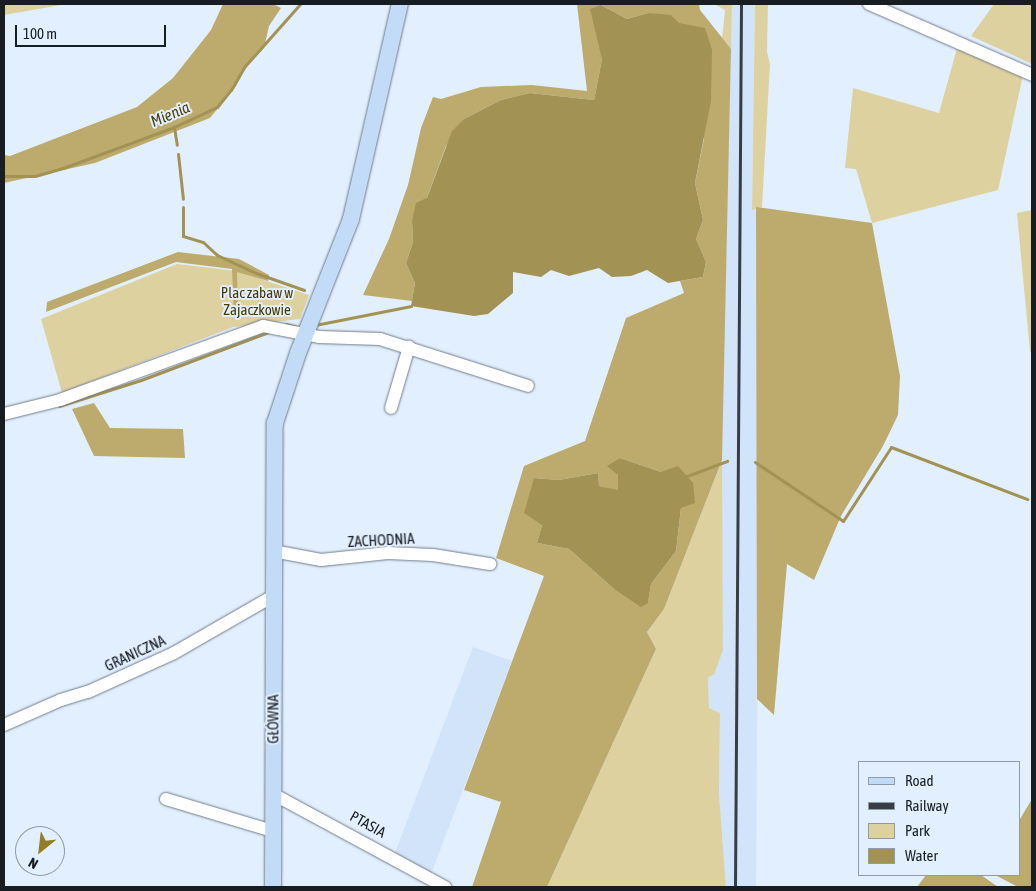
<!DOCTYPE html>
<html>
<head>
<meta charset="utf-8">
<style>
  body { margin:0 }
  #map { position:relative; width:1036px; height:891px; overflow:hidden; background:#e2effe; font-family:"Asap Condensed",sans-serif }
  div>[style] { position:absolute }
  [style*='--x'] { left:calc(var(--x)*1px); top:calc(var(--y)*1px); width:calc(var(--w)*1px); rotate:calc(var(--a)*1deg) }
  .built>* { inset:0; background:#d2e4f9 }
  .green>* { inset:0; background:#ded1a0 }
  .forest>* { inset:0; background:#bcab6c }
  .water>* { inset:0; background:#a29253 }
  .stream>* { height:3px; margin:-1.5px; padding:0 1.5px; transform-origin:1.5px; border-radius:1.5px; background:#a29253 }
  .roads { filter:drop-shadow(0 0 1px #717d8a) drop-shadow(0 0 1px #717d8a) }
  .minor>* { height:12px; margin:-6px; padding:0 6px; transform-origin:6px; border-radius:6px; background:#fff }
  .major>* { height:16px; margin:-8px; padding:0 8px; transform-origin:8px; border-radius:8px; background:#c2dbf7 }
  .rail>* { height:3px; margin:-1.5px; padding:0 1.5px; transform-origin:1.5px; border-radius:1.5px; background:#373d44 }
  span { translate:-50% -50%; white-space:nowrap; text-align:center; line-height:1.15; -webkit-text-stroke:4px #e2effe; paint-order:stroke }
  .park-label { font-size:15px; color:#473b06 }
  .street-label { font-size:15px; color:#181d22 }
  .water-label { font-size:16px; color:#4e4210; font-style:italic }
  .frame { position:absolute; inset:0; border:5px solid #181d22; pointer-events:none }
  .legend { position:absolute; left:858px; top:761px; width:162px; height:115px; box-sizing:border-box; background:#e2effe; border:1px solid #919ba6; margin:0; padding:6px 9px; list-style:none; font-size:15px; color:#181d22 }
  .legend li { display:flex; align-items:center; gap:10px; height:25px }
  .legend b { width:25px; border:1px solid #919ba6 }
  .north { position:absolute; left:15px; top:826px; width:50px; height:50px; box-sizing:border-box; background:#e2effe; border:1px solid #919ba6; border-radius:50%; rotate:209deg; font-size:14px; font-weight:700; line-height:20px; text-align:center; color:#181d22 }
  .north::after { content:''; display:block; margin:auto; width:18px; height:22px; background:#937e25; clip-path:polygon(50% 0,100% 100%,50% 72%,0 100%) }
  .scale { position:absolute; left:15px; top:25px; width:151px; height:22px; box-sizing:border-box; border:2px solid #181d22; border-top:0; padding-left:6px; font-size:15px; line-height:18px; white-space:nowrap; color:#181d22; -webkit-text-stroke:4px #e2effe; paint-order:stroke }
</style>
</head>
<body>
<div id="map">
  <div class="built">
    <div style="clip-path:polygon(732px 4px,755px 4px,752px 209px,756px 207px,759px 478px,756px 887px,726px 887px,719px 793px,720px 714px,709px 708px,708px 677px,714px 675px,723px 650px,721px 448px)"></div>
    <div style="clip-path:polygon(473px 647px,512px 661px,431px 874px,395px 853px)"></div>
  </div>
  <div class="green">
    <div style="clip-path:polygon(4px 4px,67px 4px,4px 15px)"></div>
    <div style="clip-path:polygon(714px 4px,732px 4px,731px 49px,722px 39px,725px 10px)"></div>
    <div style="clip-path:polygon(755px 4px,768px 4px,767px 52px,770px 64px,762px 207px,752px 210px)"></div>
    <div style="clip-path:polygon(994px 4px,1032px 4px,1032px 64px,971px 36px)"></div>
    <div style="clip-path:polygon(957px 48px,1023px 75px,998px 190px,872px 223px,856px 169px,845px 168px,853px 88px,939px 113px)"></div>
    <div style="clip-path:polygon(1032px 210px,1032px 352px,1030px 352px,1017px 213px)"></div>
    <div style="clip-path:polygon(177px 264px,237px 271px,309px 295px,300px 319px,233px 327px,62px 393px,41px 319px)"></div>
    <div style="clip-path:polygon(722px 460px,723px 650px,714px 675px,708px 677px,709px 708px,720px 713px,719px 793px,726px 887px,547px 887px,656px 649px,647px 632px,664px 609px)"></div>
  </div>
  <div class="forest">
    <div style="clip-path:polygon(223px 4px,273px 4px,281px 8px,269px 26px,264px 48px,245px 68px,236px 86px,210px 118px,95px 163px,4px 183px,4px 155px,10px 156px,137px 107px,173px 78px,211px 30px)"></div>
    <div style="clip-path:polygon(evenodd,577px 4px,699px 4px,700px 10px,731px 49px,722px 460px,664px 609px,647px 632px,656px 649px,547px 887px,472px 887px,501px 802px,464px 790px,544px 576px,496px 558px,524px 466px,585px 441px,626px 318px,684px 293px,680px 281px,703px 277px,706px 262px,696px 239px,703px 220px,695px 183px,704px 139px,679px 23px,648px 13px,627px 19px,601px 5px,602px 59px,594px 100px,530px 93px,501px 100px,464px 119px,446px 146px,427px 198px,412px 221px,413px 242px,406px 263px,415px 283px,412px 301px,363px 295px,389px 239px,408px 185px,421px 128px,433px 97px,441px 99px,481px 87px,532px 85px,587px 91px,577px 4px,620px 458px,661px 472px,681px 508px,676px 551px,651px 584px,648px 602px,614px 589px,569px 549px,537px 543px,542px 525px,534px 478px,559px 480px,598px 473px,599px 486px,619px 491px,620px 458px)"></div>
    <div style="clip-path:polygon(756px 207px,872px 223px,900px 376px,898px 415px,883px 446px,841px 516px,814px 580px,787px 564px,774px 715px,757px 699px)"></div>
    <div style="clip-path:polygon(178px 252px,239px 259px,269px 275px,268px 281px,237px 272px,238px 315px,234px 315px,232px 269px,176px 262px,46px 312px,47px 302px)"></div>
    <div style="clip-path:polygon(94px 403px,110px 428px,183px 429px,185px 458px,94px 456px,72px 409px)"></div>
    <div style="clip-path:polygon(1032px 799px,1032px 887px,1018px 887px,995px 875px,1020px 875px,1020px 819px)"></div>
    <div style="clip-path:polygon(926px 875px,981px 875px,998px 887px,917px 887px)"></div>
  </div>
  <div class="water">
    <div style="clip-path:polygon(601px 5px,627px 19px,648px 13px,671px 15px,679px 23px,705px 28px,712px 50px,711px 101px,695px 183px,703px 220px,696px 239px,706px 262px,703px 277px,668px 283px,647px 270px,631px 276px,612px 277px,599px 268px,569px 276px,551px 270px,541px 277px,513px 272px,513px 293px,488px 314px,474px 316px,411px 306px,415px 283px,406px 263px,413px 242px,412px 221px,416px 203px,427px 198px,452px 131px,464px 119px,501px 100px,530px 93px,594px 100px,602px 59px,590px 9px)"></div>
    <div style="clip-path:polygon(620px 458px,661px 472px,678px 466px,693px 483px,695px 503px,681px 508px,676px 551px,651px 584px,648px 603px,641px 607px,614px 589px,569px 549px,537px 543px,542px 525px,524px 513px,534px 478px,559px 480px,598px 473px,599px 486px,618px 490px,618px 475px,607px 466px)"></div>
  </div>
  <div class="stream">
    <div style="--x:174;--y:127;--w:18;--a:81"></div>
    <div style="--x:178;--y:154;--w:45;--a:83.7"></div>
    <div style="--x:4;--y:176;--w:31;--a:0"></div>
    <div style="--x:35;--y:176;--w:29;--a:-16"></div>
    <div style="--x:63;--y:168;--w:118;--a:-20.3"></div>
    <div style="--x:174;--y:127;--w:47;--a:-24.9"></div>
    <div style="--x:217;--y:107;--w:22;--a:-51"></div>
    <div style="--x:231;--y:90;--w:28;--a:-60"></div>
    <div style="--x:245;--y:66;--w:83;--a:-48.4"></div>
    <div style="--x:183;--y:207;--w:29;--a:90"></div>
    <div style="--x:183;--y:236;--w:21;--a:17"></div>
    <div style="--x:203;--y:242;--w:19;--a:43"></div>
    <div style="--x:217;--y:255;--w:43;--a:24.8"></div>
    <div style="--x:256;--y:273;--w:51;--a:19.5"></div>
    <div style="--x:286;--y:324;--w:11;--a:15"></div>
    <div style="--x:315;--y:325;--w:98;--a:-11.2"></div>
    <div style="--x:59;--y:406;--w:86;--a:-17.6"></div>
    <div style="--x:141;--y:380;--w:137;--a:-20.6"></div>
    <div style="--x:755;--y:462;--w:106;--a:33.8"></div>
    <div style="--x:843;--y:521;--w:88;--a:-57"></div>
    <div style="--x:891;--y:447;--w:146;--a:20.9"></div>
    <div style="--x:687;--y:476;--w:43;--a:-20.6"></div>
  </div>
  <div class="roads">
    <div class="minor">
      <div style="--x:869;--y:4;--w:178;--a:23.5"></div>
      <div style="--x:391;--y:408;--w:64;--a:-73.6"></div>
      <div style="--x:4;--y:414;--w:58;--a:-14"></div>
      <div style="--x:60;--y:400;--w:216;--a:-20"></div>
      <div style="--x:263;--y:326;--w:57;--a:11.1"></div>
      <div style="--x:319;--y:337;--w:61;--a:1.9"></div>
      <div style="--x:380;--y:339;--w:155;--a:17.6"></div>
      <div style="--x:273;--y:551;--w:49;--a:10.6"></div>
      <div style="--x:321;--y:560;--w:67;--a:-6"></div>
      <div style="--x:388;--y:553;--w:45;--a:2.5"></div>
      <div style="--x:433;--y:555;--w:58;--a:9"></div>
      <div style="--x:4;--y:725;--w:62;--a:-23.7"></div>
      <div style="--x:61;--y:700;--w:28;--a:-17"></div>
      <div style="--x:88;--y:692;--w:94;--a:-24.4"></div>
      <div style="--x:174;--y:653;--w:114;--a:-29.9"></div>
      <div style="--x:273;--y:794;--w:196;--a:28.4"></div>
      <div style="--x:166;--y:799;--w:112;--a:16.7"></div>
    </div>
    <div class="major">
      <div style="--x:273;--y:887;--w:464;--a:-89.8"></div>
      <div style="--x:275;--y:423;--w:74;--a:-71.8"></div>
      <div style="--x:298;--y:353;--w:144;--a:-68.4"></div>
      <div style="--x:351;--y:219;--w:221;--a:-77.2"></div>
    </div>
  </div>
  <div class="rail">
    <div style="--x:735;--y:887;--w:883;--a:-89.61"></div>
  </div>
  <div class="park-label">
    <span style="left:257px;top:301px">Plac zabaw w<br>Zajaczkowie</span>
  </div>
  <div class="street-label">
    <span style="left:381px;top:540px;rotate:-3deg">ZACHODNIA</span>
    <span style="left:135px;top:653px;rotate:-25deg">GRANICZNA</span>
    <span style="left:273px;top:719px;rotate:-90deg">GŁÓWNA</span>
    <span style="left:368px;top:824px;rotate:29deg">PTASIA</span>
  </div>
  <div class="water-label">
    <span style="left:170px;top:114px;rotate:-23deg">Mienia</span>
  </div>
  <div class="frame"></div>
  <ul class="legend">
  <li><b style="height:6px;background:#c2dbf7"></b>Road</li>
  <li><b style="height:6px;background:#373d44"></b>Railway</li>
  <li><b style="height:14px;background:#ded1a0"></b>Park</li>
  <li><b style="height:14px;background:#a29253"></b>Water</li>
  </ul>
  <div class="north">N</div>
  <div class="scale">100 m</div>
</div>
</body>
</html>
